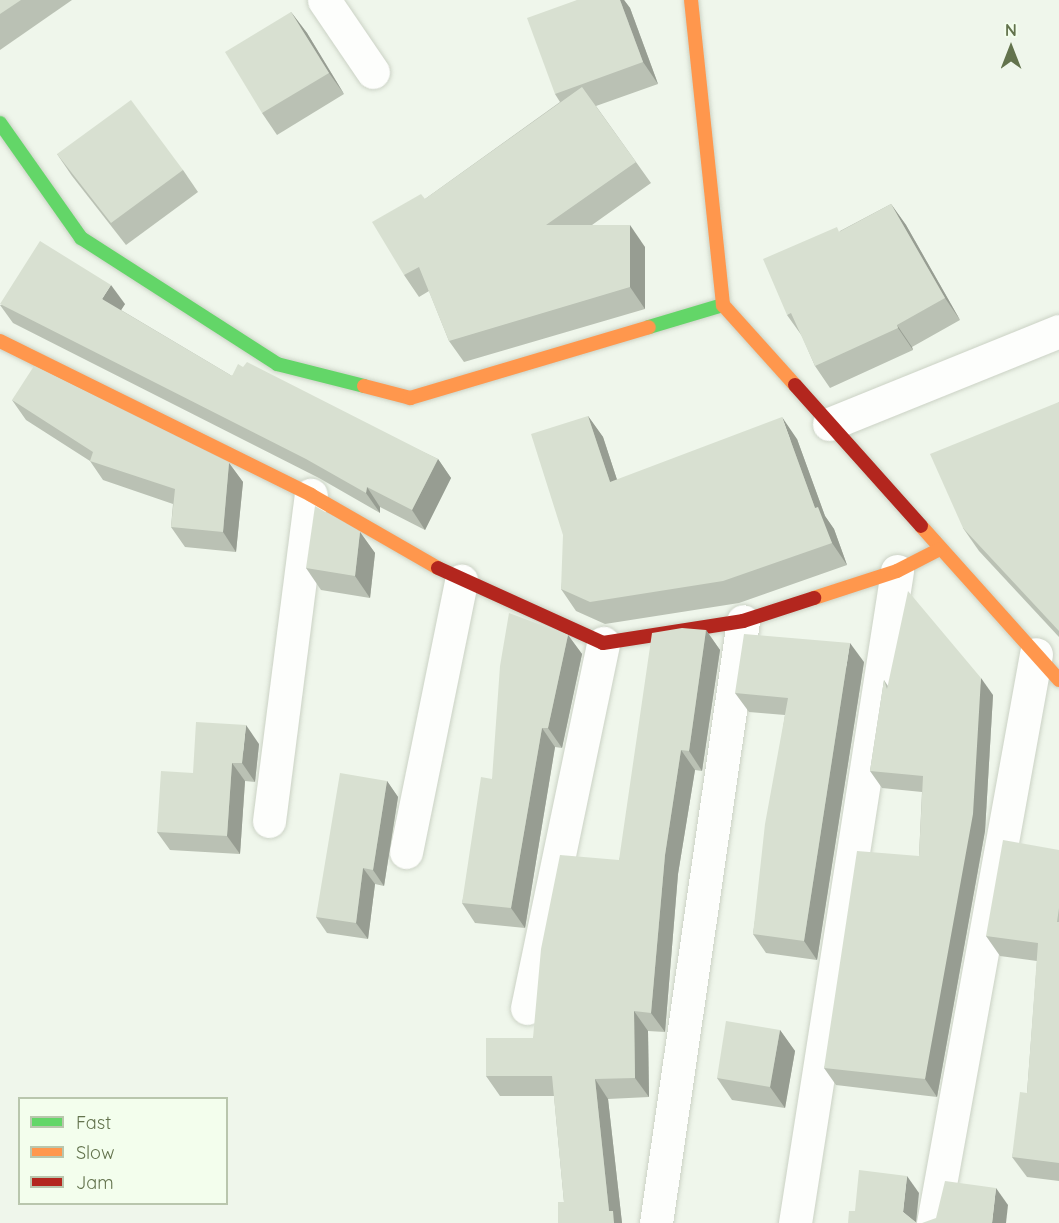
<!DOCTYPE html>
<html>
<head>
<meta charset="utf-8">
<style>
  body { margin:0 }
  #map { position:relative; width:1059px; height:1223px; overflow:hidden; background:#eff6eb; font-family:Quicksand,sans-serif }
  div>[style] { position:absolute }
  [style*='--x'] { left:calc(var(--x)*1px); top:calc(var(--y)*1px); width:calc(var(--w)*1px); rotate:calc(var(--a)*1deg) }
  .roads { filter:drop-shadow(0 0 2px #cbd2c5) drop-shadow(0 0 2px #cbd2c5) }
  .street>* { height:33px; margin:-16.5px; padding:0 16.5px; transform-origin:16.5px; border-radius:16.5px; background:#fdfefc }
  .fast>* { height:14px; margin:-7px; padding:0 7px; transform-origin:7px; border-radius:7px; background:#63d668 }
  .slow>* { height:14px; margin:-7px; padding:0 7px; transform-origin:7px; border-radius:7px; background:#ff974d }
  .jam>* { height:14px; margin:-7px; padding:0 7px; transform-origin:7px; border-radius:7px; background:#b3261e }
  .wall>* { inset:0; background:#bac1b4 }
  .shaded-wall>* { inset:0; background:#979d92 }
  .building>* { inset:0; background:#d8e0d1 }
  span { translate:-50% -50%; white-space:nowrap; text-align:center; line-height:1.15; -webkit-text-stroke:5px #f3feed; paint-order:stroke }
  .legend { position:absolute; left:18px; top:1097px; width:210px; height:108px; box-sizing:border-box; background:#f3feed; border:2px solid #b9c6ad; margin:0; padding:8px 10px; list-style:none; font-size:18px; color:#63734d }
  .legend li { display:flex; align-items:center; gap:12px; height:30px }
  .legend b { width:30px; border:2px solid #b9c6ad }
  .north { position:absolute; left:981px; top:18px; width:60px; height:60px; -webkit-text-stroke:4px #f3feed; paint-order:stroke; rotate:0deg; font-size:16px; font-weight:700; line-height:24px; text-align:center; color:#63734d }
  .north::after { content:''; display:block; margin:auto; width:21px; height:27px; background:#63734d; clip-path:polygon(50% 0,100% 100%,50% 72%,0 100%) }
</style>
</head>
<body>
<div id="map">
  <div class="roads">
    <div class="street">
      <div style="--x:324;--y:0;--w:87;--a:55.8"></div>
      <div style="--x:829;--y:424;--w:248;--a:-22"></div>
      <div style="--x:269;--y:821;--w:329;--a:-82.7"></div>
      <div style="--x:406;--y:852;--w:277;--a:-78.5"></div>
      <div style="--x:527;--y:1008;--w:373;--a:-78.2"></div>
      <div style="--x:656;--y:1223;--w:608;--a:-81.78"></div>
      <div style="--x:795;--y:1223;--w:660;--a:-81.11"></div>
      <div style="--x:933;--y:1223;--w:578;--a:-79.74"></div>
    </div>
    <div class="fast">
      <div style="--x:0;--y:123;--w:141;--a:54.8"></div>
      <div style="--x:81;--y:238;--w:233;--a:32.7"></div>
      <div style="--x:277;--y:364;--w:90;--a:14.2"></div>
      <div style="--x:649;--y:327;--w:77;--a:-16.6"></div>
    </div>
    <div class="slow">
      <div style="--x:691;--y:0;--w:307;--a:84"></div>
      <div style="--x:723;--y:305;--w:108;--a:48"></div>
      <div style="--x:0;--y:341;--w:347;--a:26.3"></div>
      <div style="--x:311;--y:495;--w:146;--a:29.9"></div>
      <div style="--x:364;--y:386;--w:48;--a:14.6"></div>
      <div style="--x:410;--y:398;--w:249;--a:-16.5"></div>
      <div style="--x:921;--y:526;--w:207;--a:48.1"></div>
      <div style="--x:814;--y:598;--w:87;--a:-18"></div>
      <div style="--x:897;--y:571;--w:48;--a:-27.1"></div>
    </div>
    <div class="jam">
      <div style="--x:795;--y:385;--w:189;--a:48.2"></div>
      <div style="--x:438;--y:568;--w:181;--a:24.4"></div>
      <div style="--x:603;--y:643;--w:142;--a:-8.9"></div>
      <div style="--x:743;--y:621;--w:75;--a:-17.9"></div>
    </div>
  </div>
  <div class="wall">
    <div style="clip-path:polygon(0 0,72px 0,0 50px)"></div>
    <div style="clip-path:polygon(577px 0,624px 0,630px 8px,658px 84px,596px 106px,651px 183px,592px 225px,645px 247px,645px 309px,464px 362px,449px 341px,429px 291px,419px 297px,404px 275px,425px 199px,560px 102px,555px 94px)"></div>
    <div style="clip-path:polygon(291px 12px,307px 33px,344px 94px,277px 135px,262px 113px)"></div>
    <div style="clip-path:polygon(57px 154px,183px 170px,198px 192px,126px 245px,72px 176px)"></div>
    <div style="clip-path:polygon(891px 204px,906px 225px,960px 320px,912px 347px,913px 350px,830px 388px,815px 366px,802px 336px,787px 315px,840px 231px)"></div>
    <div style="clip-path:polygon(125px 304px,121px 310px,232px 376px,243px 367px,438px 459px,451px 478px,425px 530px,380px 507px,380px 513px,319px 478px,13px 323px,0 305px)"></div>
    <div style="clip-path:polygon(12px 400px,229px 463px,243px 482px,236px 552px,185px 547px,171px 527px,173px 504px,103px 480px,90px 461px,26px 420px)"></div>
    <div style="clip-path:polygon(1059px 402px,1059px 637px,979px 551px,963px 528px)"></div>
    <div style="clip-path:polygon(588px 416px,603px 437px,617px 480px,797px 439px,825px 516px,834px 529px,847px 565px,739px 603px,605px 624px,576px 611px,561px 589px)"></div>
    <div style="clip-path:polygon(360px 532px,375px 553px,370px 598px,321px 590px,306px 568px)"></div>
    <div style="clip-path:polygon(706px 630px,720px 650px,702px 771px,695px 770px,678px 874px,665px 1032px,648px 1031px,649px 1097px,608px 1099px,622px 1223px,558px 1223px,564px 1202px,554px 1096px,500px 1096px,486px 1076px,533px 1038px,619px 860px)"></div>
    <div style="clip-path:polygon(568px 635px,582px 654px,562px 748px,555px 747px,525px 928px,475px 923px,462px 903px,492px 779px)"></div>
    <div style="clip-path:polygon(864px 662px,817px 960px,766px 953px,753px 934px,785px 715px,749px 712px,735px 693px)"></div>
    <div style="clip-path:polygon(884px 680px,888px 686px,993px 695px,985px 831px,937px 1097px,836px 1085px,824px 1068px,919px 856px,922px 792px,882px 788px,870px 771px)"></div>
    <div style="clip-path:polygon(259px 744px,255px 782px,245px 781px,240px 854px,170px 850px,157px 832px,193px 773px)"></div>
    <div style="clip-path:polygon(387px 781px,398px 797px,384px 886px,375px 884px,368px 939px,327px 933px,316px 917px)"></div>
    <div style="clip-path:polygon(1059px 850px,1059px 1181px,1027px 1177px,1012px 1157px,1027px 1093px,1037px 961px,1000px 956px,986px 936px)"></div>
    <div style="clip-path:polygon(780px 1030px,795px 1051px,785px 1108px,732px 1100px,717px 1078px)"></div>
  </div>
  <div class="shaded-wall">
    <div style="clip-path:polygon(620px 0,624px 0,630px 8px,658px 84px,643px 62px)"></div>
    <div style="clip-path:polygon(291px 12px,307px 33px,344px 94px,329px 73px)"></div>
    <div style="clip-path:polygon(891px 204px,906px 225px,960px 320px,945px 298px)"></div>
    <div style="clip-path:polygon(630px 225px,645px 247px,645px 309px,630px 287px)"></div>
    <div style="clip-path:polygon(111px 285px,125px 304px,116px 318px,102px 299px)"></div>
    <div style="clip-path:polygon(897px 325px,912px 347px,913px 350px,898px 328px)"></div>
    <div style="clip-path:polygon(588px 416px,603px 437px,625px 504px,610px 482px)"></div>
    <div style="clip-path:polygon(782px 417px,797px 439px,825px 516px,834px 529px,847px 565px,832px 543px,815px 508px)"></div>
    <div style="clip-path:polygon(438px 459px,451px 478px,425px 530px,412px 510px)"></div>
    <div style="clip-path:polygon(229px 463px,243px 482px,236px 552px,223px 532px)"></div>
    <div style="clip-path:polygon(367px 487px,380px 507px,380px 513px,366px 493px)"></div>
    <div style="clip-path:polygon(360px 532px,375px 553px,370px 598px,355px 576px)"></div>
    <div style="clip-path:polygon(706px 630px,720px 650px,702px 771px,689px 751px)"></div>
    <div style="clip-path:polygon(568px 635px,582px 654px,562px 748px,548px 728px)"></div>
    <div style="clip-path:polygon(850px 643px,864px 662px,817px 960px,804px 941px)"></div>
    <div style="clip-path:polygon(981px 678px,993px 695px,985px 831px,937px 1097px,925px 1079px)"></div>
    <div style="clip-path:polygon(246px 725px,259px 744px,255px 782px,242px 763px)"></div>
    <div style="clip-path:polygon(542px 728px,555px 747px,525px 928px,511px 908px)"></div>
    <div style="clip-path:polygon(681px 750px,695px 770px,678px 874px,665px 1032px,651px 1013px,665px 855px)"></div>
    <div style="clip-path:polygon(232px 763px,245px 781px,240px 854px,227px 836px)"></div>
    <div style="clip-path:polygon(387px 781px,398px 797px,384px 886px,373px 870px)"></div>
    <div style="clip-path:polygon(363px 868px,375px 884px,368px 939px,356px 923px)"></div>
    <div style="clip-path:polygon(634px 1011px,648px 1031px,649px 1097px,635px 1078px)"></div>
    <div style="clip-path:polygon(780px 1030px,795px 1051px,785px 1108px,770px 1087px)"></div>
    <div style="clip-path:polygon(595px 1079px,608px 1099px,622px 1223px,614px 1223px,609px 1211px)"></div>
    <div style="clip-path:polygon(907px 1176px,919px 1193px,916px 1223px,903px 1212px)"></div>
    <div style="clip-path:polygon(996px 1188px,1008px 1205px,1006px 1223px,992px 1223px)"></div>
  </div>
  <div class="building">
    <div style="clip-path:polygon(0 0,21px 0,0 14px)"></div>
    <div style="clip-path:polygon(577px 0,620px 0,643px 62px,555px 94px,527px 18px)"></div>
    <div style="clip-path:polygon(291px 12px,329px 73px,262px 113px,225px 52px)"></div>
    <div style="clip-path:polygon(582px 87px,636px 162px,546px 225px,630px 225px,630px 287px,449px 341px,419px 267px,404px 275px,372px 222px,421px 194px,425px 199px)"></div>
    <div style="clip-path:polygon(131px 100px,183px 170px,111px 223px,57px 154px)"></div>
    <div style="clip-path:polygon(891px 204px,945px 298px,897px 325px,898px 328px,815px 366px,791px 313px,787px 315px,763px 259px,837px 227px,839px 232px)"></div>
    <div style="clip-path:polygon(40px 241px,111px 285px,102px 299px,232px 376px,238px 364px,243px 367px,247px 362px,438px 459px,412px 510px,367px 487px,366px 493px,306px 459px,0 304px)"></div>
    <div style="clip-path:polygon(34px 366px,229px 463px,223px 532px,171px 527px,175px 489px,90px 461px,93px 452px,12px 400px)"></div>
    <div style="clip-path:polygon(1059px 402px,1059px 631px,963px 528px,930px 454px)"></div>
    <div style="clip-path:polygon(588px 416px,610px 482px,782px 417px,815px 508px,818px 507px,832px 543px,723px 581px,590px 602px,561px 589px,563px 535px,531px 434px)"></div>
    <div style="clip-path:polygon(315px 506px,360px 532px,355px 576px,306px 568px)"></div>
    <div style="clip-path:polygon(908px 591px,981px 678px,973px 814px,925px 1079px,824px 1068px,857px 851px,919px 856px,923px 776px,870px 771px,884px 680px,887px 689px)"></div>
    <div style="clip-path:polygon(509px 613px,568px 635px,548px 728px,542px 728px,511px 908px,462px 903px,481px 777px,492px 779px,500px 666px)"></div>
    <div style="clip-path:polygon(682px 628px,706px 630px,689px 751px,681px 750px,665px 855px,651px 1013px,634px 1011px,635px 1078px,595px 1079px,609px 1211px,613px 1211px,614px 1223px,558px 1223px,558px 1202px,564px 1202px,552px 1076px,486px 1076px,486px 1038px,533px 1038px,541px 949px,560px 855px,619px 860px,652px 633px)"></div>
    <div style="clip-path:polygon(744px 634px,850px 643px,804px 941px,753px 934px,765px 824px,788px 698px,735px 693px)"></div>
    <div style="clip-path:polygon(196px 722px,246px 725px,242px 763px,232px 763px,227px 836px,157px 832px,161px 771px,193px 773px)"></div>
    <div style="clip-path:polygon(340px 773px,387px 781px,373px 870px,363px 868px,356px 923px,316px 917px)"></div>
    <div style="clip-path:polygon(1003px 840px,1059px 850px,1059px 908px,1057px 922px,1059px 922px,1059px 1163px,1012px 1157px,1020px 1092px,1027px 1093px,1038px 943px,986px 936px)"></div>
    <div style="clip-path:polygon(726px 1021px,780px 1030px,770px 1087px,717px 1078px)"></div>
    <div style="clip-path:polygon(859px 1170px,907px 1176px,903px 1212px,917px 1223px,848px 1223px,849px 1211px,855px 1211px)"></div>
    <div style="clip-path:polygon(945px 1181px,996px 1188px,992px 1223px,922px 1223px,936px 1218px)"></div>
  </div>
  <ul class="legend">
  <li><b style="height:8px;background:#63d668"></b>Fast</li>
  <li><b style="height:8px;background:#ff974d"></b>Slow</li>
  <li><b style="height:8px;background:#b3261e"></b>Jam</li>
  </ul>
  <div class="north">N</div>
</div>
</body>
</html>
